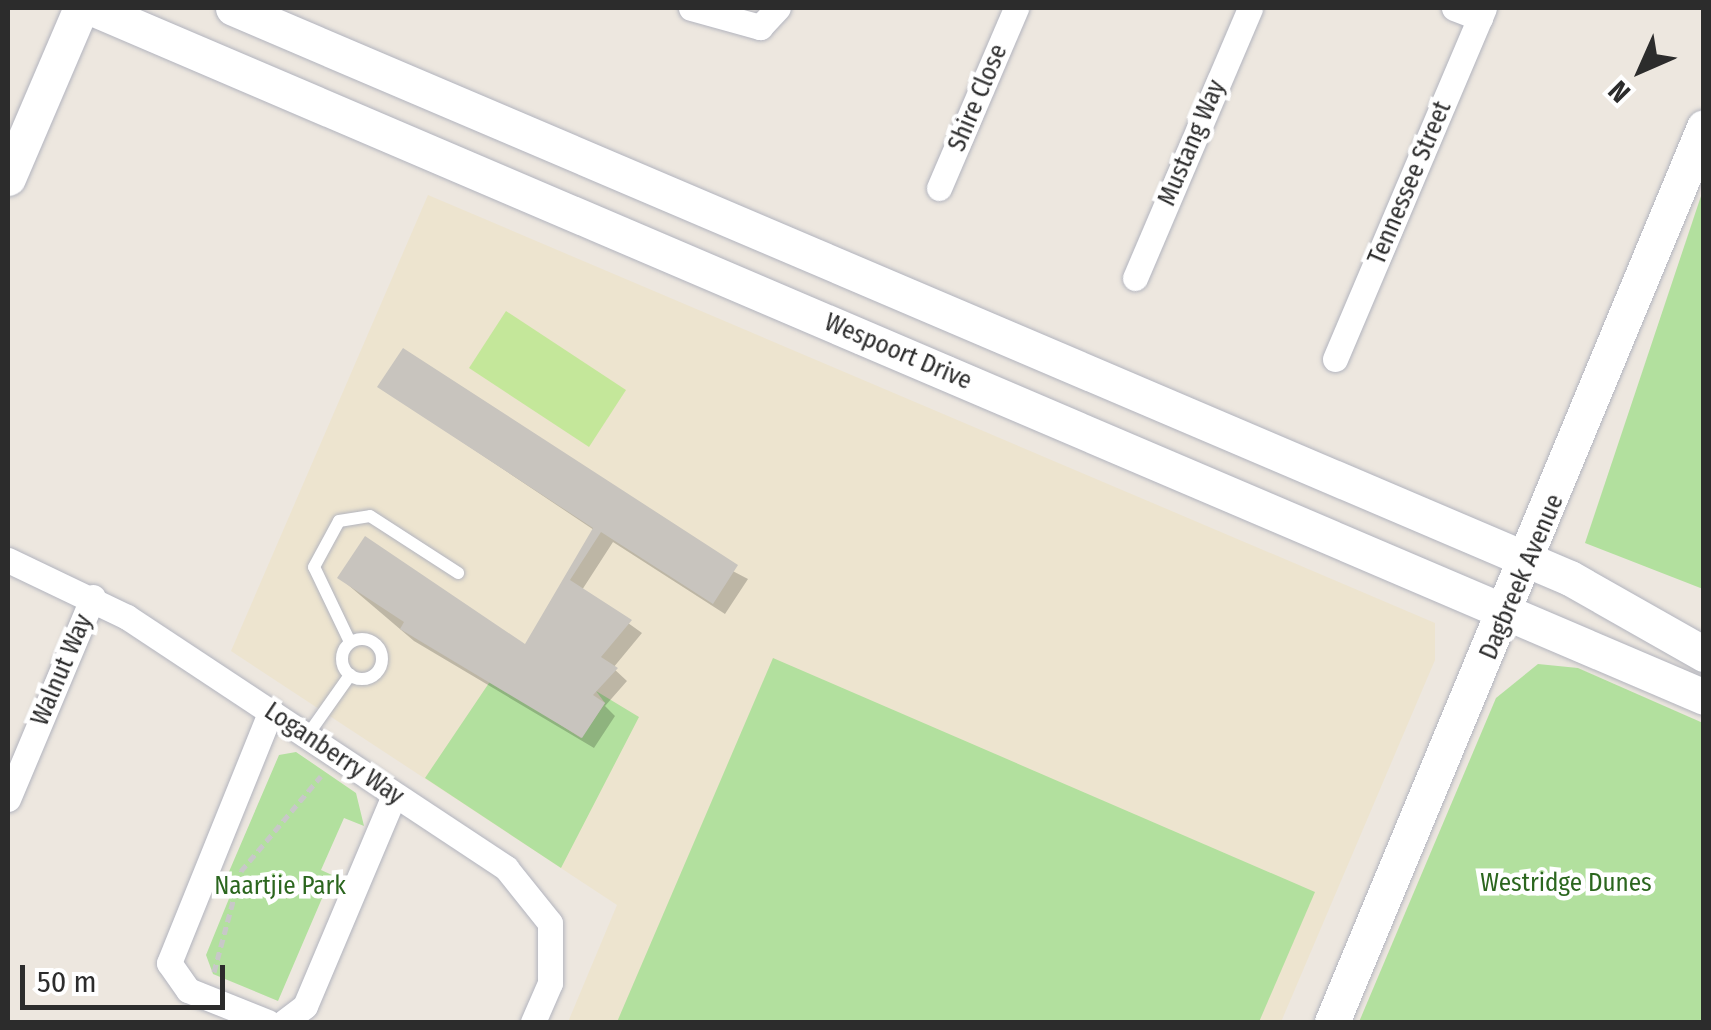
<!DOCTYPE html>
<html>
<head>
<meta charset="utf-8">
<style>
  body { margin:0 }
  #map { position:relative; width:1711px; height:1030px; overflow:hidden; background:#ede7df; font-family:"Fira Sans Condensed",sans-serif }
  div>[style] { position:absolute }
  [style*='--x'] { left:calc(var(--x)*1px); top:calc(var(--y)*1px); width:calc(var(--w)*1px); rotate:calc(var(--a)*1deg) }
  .education>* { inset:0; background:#ede4cf }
  .green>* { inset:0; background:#b2e09e }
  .pitch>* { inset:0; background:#c4e79a }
  .shadow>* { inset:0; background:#0003 }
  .building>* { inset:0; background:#c8c4be }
  .path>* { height:5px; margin-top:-2.5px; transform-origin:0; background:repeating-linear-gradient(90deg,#c8c8c8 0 8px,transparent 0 13px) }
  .roads { filter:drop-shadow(0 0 2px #b2b4be) drop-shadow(0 0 2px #b2b4be) }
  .lane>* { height:12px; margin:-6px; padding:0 6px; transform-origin:6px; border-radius:6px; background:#fff }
  .lane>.ring { margin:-6px; padding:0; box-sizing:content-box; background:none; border:12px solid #fff; border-radius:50% }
  .street>* { height:25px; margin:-12.5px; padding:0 12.5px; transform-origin:12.5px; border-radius:12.5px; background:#fff }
  .secondary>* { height:35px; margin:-17.5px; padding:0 17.5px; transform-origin:17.5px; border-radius:17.5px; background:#fff }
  span { translate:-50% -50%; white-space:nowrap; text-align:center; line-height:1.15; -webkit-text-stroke:9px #fff; paint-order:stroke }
  .street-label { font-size:25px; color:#2c2c2c }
  .park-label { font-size:25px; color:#2b661e }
  .frame { position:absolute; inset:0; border:10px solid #2c2c2c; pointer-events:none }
  .north { position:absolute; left:1591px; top:20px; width:100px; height:100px; -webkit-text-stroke:8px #fff; paint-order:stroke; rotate:225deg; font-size:28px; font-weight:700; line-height:40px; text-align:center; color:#2c2c2c }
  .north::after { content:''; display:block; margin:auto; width:35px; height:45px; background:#2c2c2c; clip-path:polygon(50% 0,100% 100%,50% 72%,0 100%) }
  .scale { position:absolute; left:20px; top:965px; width:205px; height:45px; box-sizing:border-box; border:5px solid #2c2c2c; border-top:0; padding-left:12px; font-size:30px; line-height:35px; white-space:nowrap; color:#2c2c2c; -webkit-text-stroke:8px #fff; paint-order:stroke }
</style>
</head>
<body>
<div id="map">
  <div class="education">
    <div style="clip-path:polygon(428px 195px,1435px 623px,1435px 660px,1281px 1022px,568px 1022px,617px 905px,231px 651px)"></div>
  </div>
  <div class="green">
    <div style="clip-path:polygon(1703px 190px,1703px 589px,1585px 543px)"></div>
    <div style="clip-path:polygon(773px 658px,1315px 892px,1259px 1022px,617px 1022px)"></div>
    <div style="clip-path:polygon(1538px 664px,1578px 668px,1703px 723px,1703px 1022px,1359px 1022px,1496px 698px)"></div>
    <div style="clip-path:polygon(491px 680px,581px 738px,605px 703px,596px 691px,639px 717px,561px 868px,425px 778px)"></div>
    <div style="clip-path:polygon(296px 752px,356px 793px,364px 826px,344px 818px,321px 870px,332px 875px,278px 1001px,213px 974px,206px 955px,237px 879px,228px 874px,279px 755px)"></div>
  </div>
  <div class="pitch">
    <div style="clip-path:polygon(506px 311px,626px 390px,589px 447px,469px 368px)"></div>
  </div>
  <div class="shadow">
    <div style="clip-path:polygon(380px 387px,748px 579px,725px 614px,613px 542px,582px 590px,642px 633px,613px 668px,627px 681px,605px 706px,615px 716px,594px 748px,414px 641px,340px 578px,526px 648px,594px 530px)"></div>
  </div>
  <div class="building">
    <div style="clip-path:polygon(403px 348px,738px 565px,713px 604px,601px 532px,570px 580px,632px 620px,601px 657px,618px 668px,593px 695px,605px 703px,582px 738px,400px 629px,404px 622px,337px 578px,365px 536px,525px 644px,593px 528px,377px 387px)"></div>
  </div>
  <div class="path">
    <div style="--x:214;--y:972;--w:105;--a:-75"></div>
    <div style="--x:241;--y:871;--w:124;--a:-49.9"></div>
  </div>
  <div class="roads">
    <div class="lane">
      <div class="ring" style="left:342px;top:639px;width:28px;height:28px"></div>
      <div style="--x:350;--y:642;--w:83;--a:-115.6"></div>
      <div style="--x:314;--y:567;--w:52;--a:-61.5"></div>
      <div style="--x:339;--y:521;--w:31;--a:-9"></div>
      <div style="--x:370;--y:516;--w:105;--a:32.9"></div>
      <div style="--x:307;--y:736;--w:75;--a:-54.8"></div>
    </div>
    <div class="street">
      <div style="--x:691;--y:8;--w:72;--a:15.4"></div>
      <div style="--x:760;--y:27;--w:26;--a:-47"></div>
      <div style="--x:1454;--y:8;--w:28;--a:21"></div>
      <div style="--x:939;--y:188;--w:196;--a:-66.8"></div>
      <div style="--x:1135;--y:278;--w:293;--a:-66.9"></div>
      <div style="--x:1335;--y:359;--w:381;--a:-67"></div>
      <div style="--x:8;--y:560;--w:132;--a:25.6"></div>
      <div style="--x:127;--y:617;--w:455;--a:33.5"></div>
      <div style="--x:506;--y:868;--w:70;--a:51.3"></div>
      <div style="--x:550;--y:923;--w:60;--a:90"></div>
      <div style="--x:550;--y:983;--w:43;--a:113.6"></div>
      <div style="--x:8;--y:799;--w:219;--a:-67.2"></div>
      <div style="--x:268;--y:1022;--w:86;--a:-158.2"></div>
      <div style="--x:188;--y:990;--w:33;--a:-125"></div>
      <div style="--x:169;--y:963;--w:272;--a:-68"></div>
      <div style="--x:284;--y:1022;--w:26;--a:-37"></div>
      <div style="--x:305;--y:1006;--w:229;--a:-67.1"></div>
    </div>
    <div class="secondary">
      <div style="--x:92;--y:8;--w:1753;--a:23.14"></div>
      <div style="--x:233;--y:8;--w:1453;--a:23.09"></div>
      <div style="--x:1570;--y:578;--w:154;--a:29.6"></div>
      <div style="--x:8;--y:178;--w:185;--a:-66.8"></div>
      <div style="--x:1332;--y:1022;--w:969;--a:-67.43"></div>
    </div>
  </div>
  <div class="street-label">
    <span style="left:978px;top:98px;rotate:-67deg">Shire Close</span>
    <span style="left:1192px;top:143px;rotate:-67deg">Mustang Way</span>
    <span style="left:1410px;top:183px;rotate:-67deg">Tennessee Street</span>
    <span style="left:898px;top:352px;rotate:23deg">Wespoort Drive</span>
    <span style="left:1522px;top:577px;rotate:-67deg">Dagbreek Avenue</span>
    <span style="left:62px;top:670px;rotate:-67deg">Walnut Way</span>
    <span style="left:334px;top:754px;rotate:34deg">Loganberry Way</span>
  </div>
  <div class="park-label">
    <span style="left:1566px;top:883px">Westridge Dunes</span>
    <span style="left:280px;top:886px">Naartjie Park</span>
  </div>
  <div class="frame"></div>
  <div class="north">N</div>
  <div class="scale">50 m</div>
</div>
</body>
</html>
